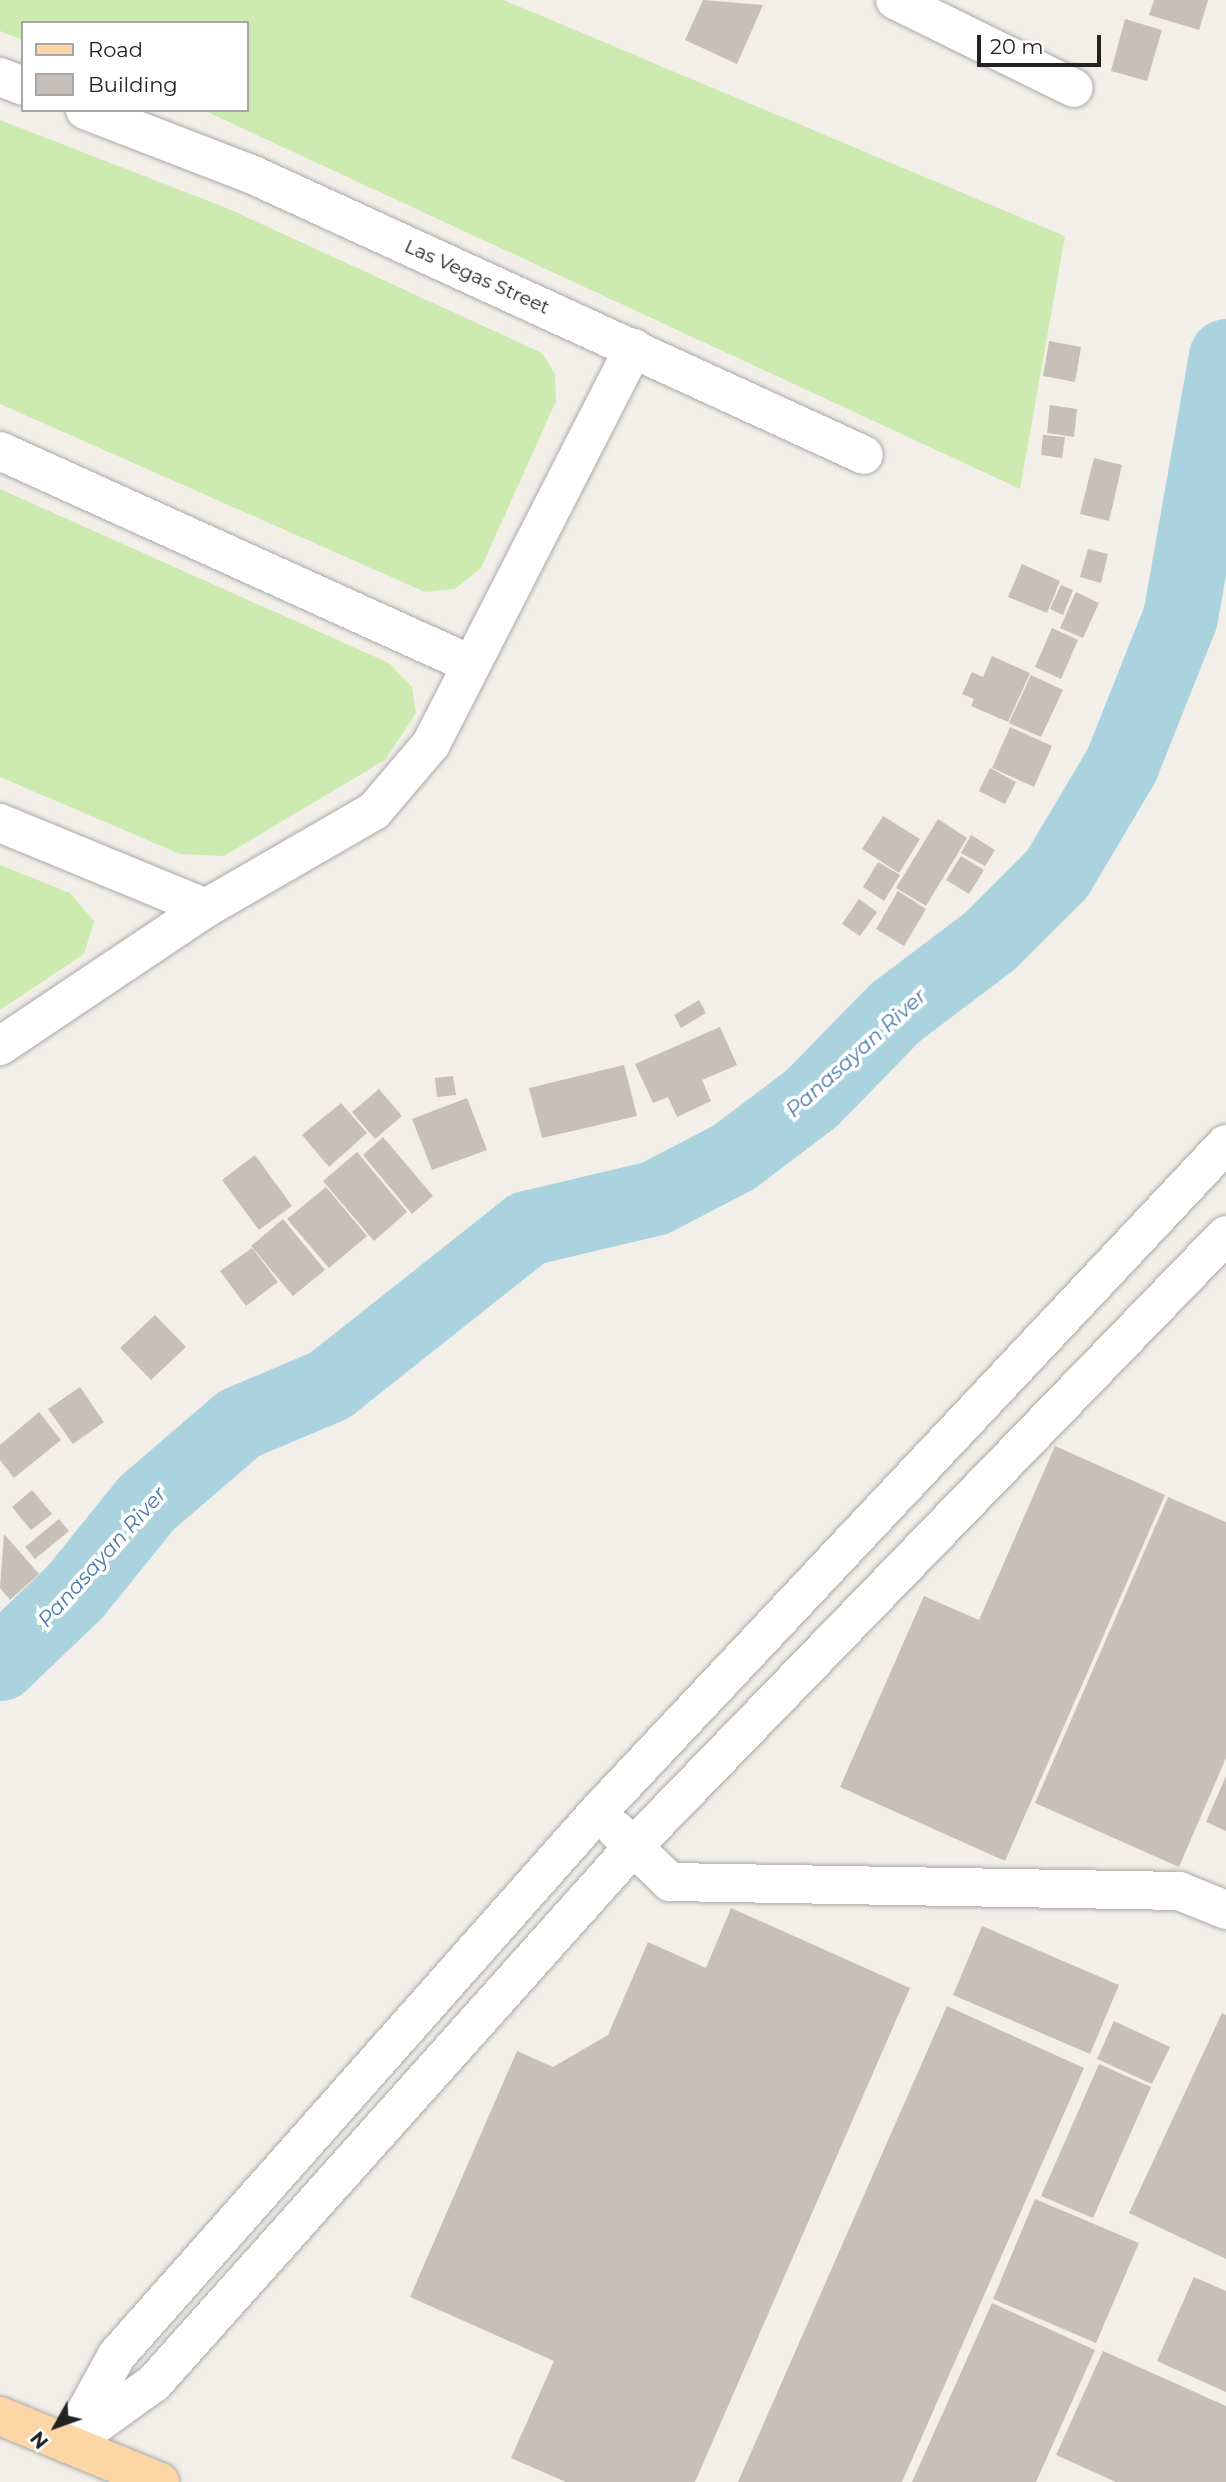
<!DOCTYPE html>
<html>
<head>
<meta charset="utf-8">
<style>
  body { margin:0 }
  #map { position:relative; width:1226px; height:2482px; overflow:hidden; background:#f2efe9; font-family:Montserrat,sans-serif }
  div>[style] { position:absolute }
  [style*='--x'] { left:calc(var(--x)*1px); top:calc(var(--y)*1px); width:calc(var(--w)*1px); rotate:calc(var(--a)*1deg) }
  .grass>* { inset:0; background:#cdebb0 }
  .river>* { height:75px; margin:-37.5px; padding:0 37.5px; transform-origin:37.5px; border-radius:37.5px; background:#aad3df }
  .building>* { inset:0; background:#c7bfb8 }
  .roads { filter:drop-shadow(0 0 2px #a9a9a9) drop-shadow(0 0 2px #a9a9a9) }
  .minor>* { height:38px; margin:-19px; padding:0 19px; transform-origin:19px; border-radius:19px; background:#fff }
  .major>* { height:38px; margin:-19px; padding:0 19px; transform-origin:19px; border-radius:19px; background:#fcd6a4 }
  span { translate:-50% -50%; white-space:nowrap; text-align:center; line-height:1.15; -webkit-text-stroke:7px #fff; paint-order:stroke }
  .street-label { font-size:19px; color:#222 }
  .water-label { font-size:21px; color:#4a7aab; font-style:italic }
  .legend { position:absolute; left:21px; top:21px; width:228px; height:91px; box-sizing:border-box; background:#fff; border:2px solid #a7a7a7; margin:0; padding:9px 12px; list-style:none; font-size:21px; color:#222 }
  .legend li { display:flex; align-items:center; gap:14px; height:35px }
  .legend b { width:35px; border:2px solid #a7a7a7 }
  .north { position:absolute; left:21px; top:2391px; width:70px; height:70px; -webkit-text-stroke:5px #fff; paint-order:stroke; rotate:230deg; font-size:19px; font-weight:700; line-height:28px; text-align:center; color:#222 }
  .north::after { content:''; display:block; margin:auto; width:24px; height:32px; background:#222; clip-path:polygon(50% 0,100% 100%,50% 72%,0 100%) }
  .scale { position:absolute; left:977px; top:35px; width:124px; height:32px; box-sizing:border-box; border:4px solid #222; border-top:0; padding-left:9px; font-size:21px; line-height:24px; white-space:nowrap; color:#222; -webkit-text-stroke:5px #fff; paint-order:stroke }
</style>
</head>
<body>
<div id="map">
  <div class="grass">
    <div style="clip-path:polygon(0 0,504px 0,1065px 236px,1020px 489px,203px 110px,247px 110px,247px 23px,23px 23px,23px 40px,0 31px)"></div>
    <div style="clip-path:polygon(0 120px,229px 209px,542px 353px,555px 374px,556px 401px,481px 568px,455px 589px,425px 592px,0 404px)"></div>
    <div style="clip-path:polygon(0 489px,389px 663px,412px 687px,416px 713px,385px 760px,224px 856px,180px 854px,0 777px)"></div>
    <div style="clip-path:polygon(0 865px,70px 893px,94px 921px,84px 954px,0 1010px)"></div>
  </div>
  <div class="river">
    <div style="--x:0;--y:1663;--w:104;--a:-43.8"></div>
    <div style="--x:75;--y:1591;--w:113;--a:-51.1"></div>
    <div style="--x:146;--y:1503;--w:123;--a:-40.7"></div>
    <div style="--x:239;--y:1423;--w:98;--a:-22.9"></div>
    <div style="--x:329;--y:1385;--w:253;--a:-38.4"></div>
    <div style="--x:527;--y:1228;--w:130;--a:-13.3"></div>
    <div style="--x:654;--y:1198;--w:89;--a:-27.4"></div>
    <div style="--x:733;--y:1157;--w:98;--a:-37.1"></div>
    <div style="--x:811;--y:1098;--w:120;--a:-45.7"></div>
    <div style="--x:895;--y:1012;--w:118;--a:-37.1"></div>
    <div style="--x:989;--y:941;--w:96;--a:-45"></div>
    <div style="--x:1057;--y:873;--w:126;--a:-59.3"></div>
    <div style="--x:1121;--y:765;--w:159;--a:-68.3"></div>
    <div style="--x:1180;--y:617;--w:265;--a:-80"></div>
  </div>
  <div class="building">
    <div style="clip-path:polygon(703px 0,763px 5px,737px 64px,685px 40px)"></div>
    <div style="clip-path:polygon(1154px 0,1208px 0,1199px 30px,1149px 15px)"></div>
    <div style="clip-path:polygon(1125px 19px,1162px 30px,1147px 81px,1111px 71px)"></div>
    <div style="clip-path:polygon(1049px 341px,1081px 347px,1075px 382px,1043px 376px)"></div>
    <div style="clip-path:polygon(1050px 405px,1077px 409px,1074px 437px,1047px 433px)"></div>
    <div style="clip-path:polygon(1043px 435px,1065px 437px,1062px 458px,1041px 455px)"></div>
    <div style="clip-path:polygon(1094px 458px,1122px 465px,1109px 521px,1080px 514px)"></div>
    <div style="clip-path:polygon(1088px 549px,1108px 554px,1101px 583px,1080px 577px)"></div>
    <div style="clip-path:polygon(1022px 564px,1060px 581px,1047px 613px,1008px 597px)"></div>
    <div style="clip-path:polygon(1061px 585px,1073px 590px,1063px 615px,1050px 609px)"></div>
    <div style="clip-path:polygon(1076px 592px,1099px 603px,1083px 638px,1060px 628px)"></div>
    <div style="clip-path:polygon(1052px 628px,1078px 640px,1061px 679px,1035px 667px)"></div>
    <div style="clip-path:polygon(992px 656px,1030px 673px,1008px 722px,971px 706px,974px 699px,962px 694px,972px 672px,983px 677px)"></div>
    <div style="clip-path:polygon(1031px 675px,1063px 690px,1041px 737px,1009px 723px)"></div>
    <div style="clip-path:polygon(1010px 727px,1052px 746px,1034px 787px,992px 768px)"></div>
    <div style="clip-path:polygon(990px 768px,1016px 782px,1005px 804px,979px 791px)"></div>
    <div style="clip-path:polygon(883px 816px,920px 839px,899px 873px,862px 849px)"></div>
    <div style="clip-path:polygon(938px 819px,967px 838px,926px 906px,896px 888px)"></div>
    <div style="clip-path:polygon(971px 835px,995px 850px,985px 866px,961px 853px)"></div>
    <div style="clip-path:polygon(961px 856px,984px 870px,969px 894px,946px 880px)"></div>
    <div style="clip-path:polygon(878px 862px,900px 875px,884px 901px,863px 887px)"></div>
    <div style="clip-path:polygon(898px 891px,926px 909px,904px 946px,876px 929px)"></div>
    <div style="clip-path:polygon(859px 899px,877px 912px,860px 936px,842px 924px)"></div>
    <div style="clip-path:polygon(699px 1000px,706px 1013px,681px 1028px,674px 1015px)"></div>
    <div style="clip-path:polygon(720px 1027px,737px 1065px,702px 1080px,711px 1101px,677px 1117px,668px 1097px,653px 1103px,635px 1064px)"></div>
    <div style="clip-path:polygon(624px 1065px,637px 1116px,542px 1138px,529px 1088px)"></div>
    <div style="clip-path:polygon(453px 1076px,456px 1095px,437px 1097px,435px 1078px)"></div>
    <div style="clip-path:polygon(379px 1089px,402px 1116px,375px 1139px,352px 1112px)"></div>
    <div style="clip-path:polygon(467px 1098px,487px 1150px,432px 1170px,412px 1119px)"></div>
    <div style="clip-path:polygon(341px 1103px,367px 1133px,329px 1167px,302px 1135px)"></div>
    <div style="clip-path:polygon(383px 1137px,433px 1196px,412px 1214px,363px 1155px)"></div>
    <div style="clip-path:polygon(357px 1152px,407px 1212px,374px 1241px,323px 1181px)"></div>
    <div style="clip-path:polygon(255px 1155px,292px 1206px,259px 1230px,222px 1180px)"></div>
    <div style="clip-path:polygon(326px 1187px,367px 1236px,329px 1268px,287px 1219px)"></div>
    <div style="clip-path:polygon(283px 1219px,325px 1270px,293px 1296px,251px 1246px)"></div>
    <div style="clip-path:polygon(252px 1248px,278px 1282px,246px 1306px,220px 1271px)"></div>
    <div style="clip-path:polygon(155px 1315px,186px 1347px,151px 1380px,120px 1348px)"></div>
    <div style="clip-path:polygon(80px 1387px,104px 1422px,73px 1444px,48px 1409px)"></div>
    <div style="clip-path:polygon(39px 1412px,61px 1440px,14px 1478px,0 1460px,0 1445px)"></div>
    <div style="clip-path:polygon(1055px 1446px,1165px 1495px,1005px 1861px,840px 1787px,924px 1596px,979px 1620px)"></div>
    <div style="clip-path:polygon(32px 1490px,52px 1514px,31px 1530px,12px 1507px)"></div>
    <div style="clip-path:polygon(1168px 1497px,1226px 1522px,1226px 1758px,1179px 1867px,1035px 1803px)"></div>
    <div style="clip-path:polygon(59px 1519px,69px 1531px,35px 1559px,25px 1547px)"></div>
    <div style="clip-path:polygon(4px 1534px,39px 1574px,10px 1600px,0 1588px)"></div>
    <div style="clip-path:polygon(1226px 1776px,1226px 1831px,1206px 1822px)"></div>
    <div style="clip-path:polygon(731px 1908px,910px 1988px,695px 2482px,566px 2482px,511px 2458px,554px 2361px,410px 2297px,517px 2051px,553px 2067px,608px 2035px,648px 1942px,706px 1968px)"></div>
    <div style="clip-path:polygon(982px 1926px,1119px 1985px,1090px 2054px,953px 1995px)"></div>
    <div style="clip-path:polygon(947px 2006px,1084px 2068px,902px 2482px,738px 2482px)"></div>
    <div style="clip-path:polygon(1222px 2013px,1226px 2015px,1226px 2259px,1129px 2213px)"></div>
    <div style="clip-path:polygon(1114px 2021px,1170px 2047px,1152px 2084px,1097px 2059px)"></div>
    <div style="clip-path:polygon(1099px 2064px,1151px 2087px,1093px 2218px,1041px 2196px)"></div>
    <div style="clip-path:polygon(1035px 2199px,1139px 2243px,1096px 2343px,993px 2299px)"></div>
    <div style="clip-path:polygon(1194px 2277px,1226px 2291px,1226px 2392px,1157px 2361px)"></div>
    <div style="clip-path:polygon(992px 2303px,1095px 2350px,1036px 2482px,912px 2482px)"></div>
    <div style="clip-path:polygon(1103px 2351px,1226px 2406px,1226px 2482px,1116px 2482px,1056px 2455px)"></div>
  </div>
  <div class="roads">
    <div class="minor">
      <div style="--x:895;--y:0;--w:199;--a:26.2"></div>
      <div style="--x:0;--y:77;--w:25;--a:21"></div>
      <div style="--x:85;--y:110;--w:178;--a:21.1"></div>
      <div style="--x:251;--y:174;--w:674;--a:24.63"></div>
      <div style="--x:0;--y:451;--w:514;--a:24.37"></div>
      <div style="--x:0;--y:823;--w:223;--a:22.4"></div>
      <div style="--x:0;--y:1046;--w:248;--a:-33.8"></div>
      <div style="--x:206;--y:908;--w:194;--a:-30"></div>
      <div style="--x:374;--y:811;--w:88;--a:-49.6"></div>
      <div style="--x:431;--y:744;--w:445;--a:-62.9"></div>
      <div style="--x:616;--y:1830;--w:75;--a:43.9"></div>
      <div style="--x:670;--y:1882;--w:509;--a:1.01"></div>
      <div style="--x:1179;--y:1891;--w:51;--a:22"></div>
      <div style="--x:76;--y:2439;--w:96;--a:-35.7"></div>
      <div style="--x:154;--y:2383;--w:719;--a:-48.21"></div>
      <div style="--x:633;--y:1847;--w:852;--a:-45.9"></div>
      <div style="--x:68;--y:2444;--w:102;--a:-61.2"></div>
      <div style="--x:117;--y:2355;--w:724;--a:-48.47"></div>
      <div style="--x:597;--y:1813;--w:918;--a:-46.77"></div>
    </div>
    <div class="major">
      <div style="--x:0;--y:2416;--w:173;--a:22.4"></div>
    </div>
  </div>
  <div class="street-label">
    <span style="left:477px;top:277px;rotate:24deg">Las Vegas Street</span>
  </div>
  <div class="water-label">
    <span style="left:856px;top:1053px;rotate:-42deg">Panasayan River</span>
    <span style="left:102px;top:1557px;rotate:-48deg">Panasayan River</span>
  </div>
  <ul class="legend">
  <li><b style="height:9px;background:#fcd6a4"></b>Road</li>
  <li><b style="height:19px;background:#c7bfb8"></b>Building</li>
  </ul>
  <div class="north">N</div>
  <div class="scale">20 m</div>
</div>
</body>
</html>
